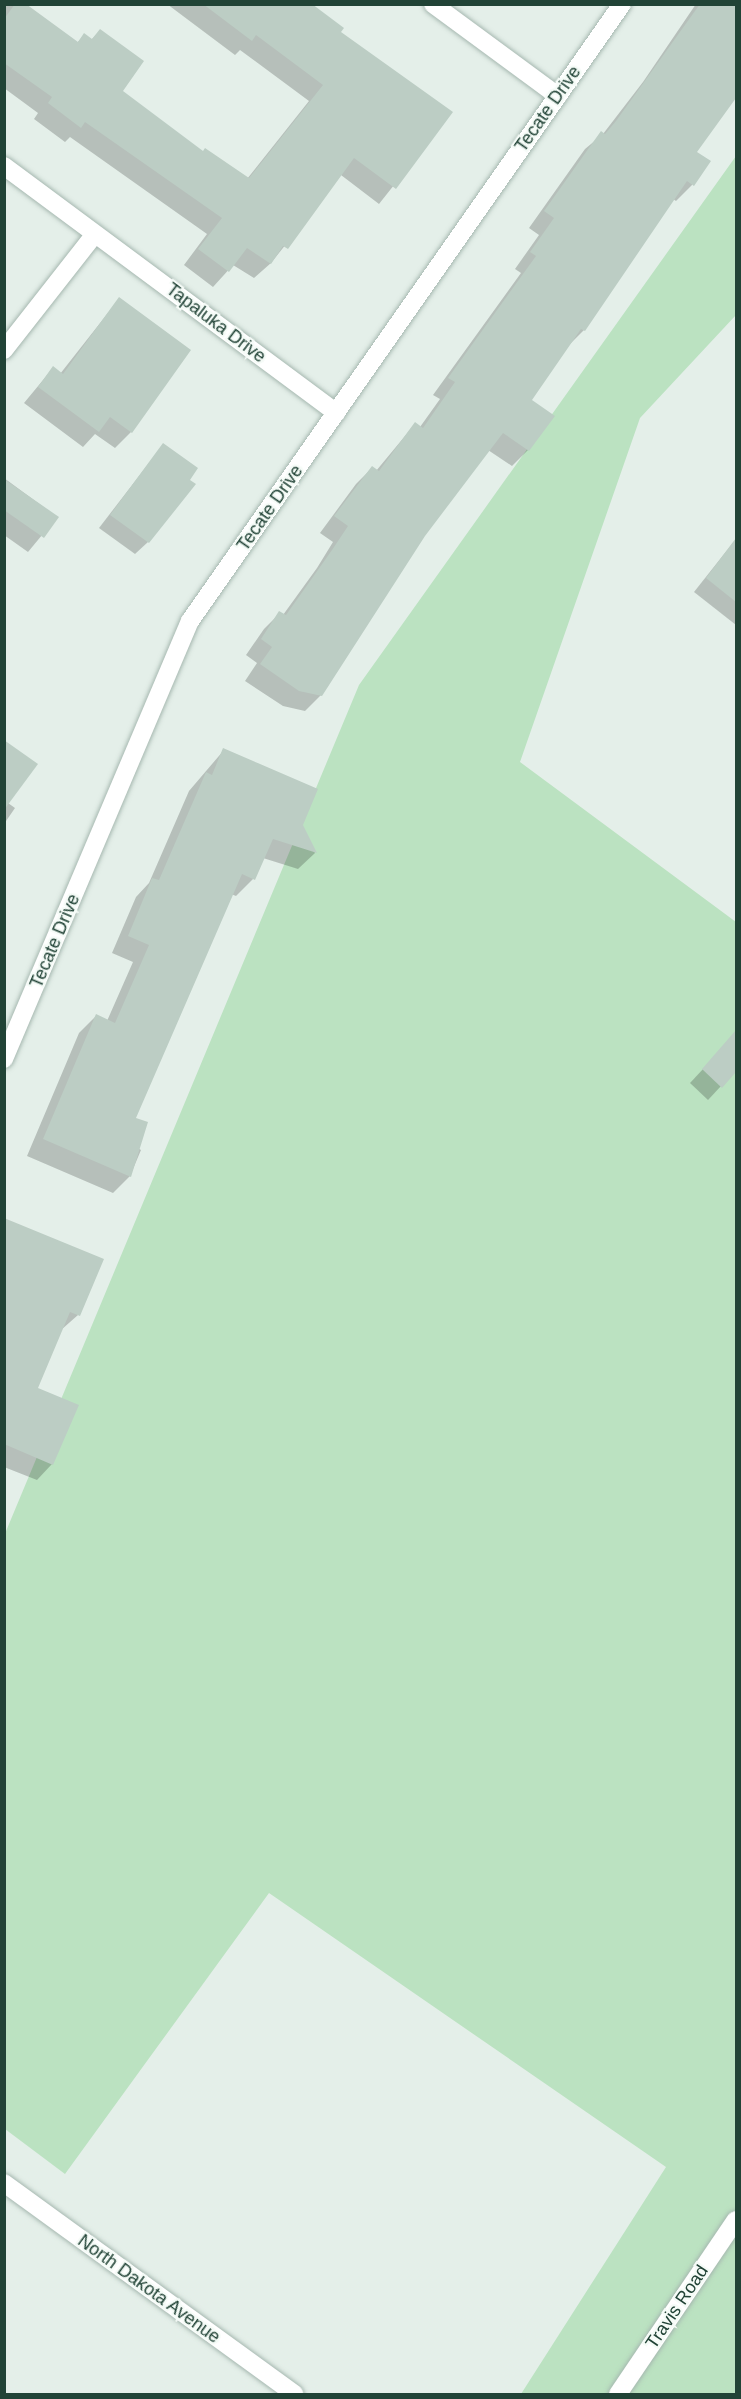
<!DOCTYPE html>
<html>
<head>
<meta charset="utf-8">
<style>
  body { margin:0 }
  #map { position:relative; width:741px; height:2399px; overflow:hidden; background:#e4efe9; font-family:Helvetica,sans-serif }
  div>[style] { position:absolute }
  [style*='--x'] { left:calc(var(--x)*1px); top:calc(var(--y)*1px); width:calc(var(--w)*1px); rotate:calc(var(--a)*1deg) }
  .green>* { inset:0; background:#bbe2c1 }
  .shadow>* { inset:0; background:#0003 }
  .building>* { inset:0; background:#bccdc4 }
  .roads { filter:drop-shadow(0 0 2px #a6b8b0) drop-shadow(0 0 2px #a6b8b0) }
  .minor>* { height:18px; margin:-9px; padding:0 9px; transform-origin:9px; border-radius:9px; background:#fff }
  span { translate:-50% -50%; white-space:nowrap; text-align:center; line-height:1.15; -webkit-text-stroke:4.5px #f5fbf7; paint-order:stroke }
  .street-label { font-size:18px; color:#214336 }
  .frame { position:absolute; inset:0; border:6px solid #214336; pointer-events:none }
</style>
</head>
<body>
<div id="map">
  <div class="green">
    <div style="clip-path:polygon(736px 156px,736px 315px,640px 418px,520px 762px,736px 922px,736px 2394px,521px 2394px,666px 2167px,269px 1893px,65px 2174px,5px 2129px,4px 1536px,359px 685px)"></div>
  </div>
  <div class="shadow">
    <div style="clip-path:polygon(4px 4px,23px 4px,77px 43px,84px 35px,91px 40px,100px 31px,120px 91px,203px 152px,247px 179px,309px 101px,240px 50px,235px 55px,167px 4px,309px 4px,339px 32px,451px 113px,379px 204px,341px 175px,271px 263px,254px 278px,233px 265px,213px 287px,184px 265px,207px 234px,70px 137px,65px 142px,34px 119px,38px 113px,4px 88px)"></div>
    <div style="clip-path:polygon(696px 4px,736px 4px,736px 86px,695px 152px,692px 185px,676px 201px,673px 199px,584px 330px,567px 347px,530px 400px,553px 416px,528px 450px,512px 466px,488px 450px,424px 535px,321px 695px,305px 711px,283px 706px,245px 681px,257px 663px,246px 655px,264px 629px,280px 613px,283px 615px,317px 568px,333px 542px,320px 533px,356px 484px,372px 468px,376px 471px,415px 424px,420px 427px,440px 399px,433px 395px,521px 273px,515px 269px,539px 235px,529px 228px,585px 149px,603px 134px,643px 82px)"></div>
    <div style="clip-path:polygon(119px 299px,131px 432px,115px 448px,95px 434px,83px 447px,24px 403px,53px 368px,60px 374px)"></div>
    <div style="clip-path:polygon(163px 445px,148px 542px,135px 554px,99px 528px)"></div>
    <div style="clip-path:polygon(4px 478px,57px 517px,28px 552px,4px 535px)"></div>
    <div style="clip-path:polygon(736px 539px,736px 625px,694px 592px)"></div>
    <div style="clip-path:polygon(4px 742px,8px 803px,15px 808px,4px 824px)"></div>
    <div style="clip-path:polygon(224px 750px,301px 825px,315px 853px,298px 869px,263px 858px,253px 879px,236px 896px,231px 894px,134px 1119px,136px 1147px,141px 1150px,130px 1176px,113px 1193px,27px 1156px,79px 1033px,96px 1016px,107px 1021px,133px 962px,112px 953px,136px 897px,149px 883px,189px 791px)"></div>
    <div style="clip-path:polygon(731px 1039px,736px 1043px,736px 1070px,708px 1100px,690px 1083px)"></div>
    <div style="clip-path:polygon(4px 1223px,78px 1315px,61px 1330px,36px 1389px,52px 1464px,37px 1480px,4px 1467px)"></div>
  </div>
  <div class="building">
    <div style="clip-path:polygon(15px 4px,26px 4px,78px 42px,84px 33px,92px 39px,100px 29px,144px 61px,123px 91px,203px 151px,205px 148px,249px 178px,323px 85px,256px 35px,252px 41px,203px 4px,312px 4px,344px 28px,341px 32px,453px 112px,396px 189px,354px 158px,288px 249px,283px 246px,271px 264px,247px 248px,229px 272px,198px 249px,222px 218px,85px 122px,81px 128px,48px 103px,52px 97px,4px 63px,4px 19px)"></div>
    <div style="clip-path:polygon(700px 4px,736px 4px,736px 98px,697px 152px,711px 161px,694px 186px,687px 181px,585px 331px,581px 329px,532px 400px,555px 416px,529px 451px,503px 433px,425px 536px,322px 696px,299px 691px,260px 664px,272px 647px,261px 639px,279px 611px,286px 615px,332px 550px,348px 526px,334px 516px,372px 466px,379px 471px,415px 422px,423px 428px,455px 382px,448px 378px,536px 256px,530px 252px,554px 218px,544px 211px,601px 131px,605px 134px,616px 121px)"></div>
    <div style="clip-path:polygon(119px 297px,191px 350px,132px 433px,110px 417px,99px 432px,38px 387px,53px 366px,63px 374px)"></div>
    <div style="clip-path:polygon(163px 443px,198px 468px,190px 480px,196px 484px,149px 543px,110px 515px)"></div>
    <div style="clip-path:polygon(4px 479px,59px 517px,44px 538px,4px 510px)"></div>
    <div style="clip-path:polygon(736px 538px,736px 602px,706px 578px)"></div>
    <div style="clip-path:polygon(4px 740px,38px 764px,4px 810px)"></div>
    <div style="clip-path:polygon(223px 748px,318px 789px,303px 825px,317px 853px,273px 839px,255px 880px,242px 874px,136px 1118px,148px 1122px,131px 1177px,43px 1139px,96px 1014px,115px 1023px,149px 945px,128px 936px,152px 878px,159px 880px,206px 772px,212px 775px)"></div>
    <div style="clip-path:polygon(736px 1030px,736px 1072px,722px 1088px,702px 1069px)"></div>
    <div style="clip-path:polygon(4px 1218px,104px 1259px,80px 1316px,70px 1312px,38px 1388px,79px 1405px,53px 1465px,4px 1444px)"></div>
  </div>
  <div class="roads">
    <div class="minor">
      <div style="--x:433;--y:4;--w:155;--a:36.4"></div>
      <div style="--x:4;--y:166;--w:414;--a:36.6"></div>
      <div style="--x:4;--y:350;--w:147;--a:-51.9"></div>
      <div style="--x:4;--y:1059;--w:476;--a:-67"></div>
      <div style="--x:190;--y:621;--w:753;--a:-55"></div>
      <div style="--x:4;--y:2183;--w:359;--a:36"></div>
      <div style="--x:618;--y:2394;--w:210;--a:-55.9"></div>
    </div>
  </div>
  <div class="street-label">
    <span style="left:548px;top:109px;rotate:-55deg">Tecate Drive</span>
    <span style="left:216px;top:323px;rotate:37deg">Tapaluka Drive</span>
    <span style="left:270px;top:508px;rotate:-55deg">Tecate Drive</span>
    <span style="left:55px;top:941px;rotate:-67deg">Tecate Drive</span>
    <span style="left:149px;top:2289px;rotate:36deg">North Dakota Avenue</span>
    <span style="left:677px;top:2307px;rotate:-56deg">Travis Road</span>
  </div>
  <div class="frame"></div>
</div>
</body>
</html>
